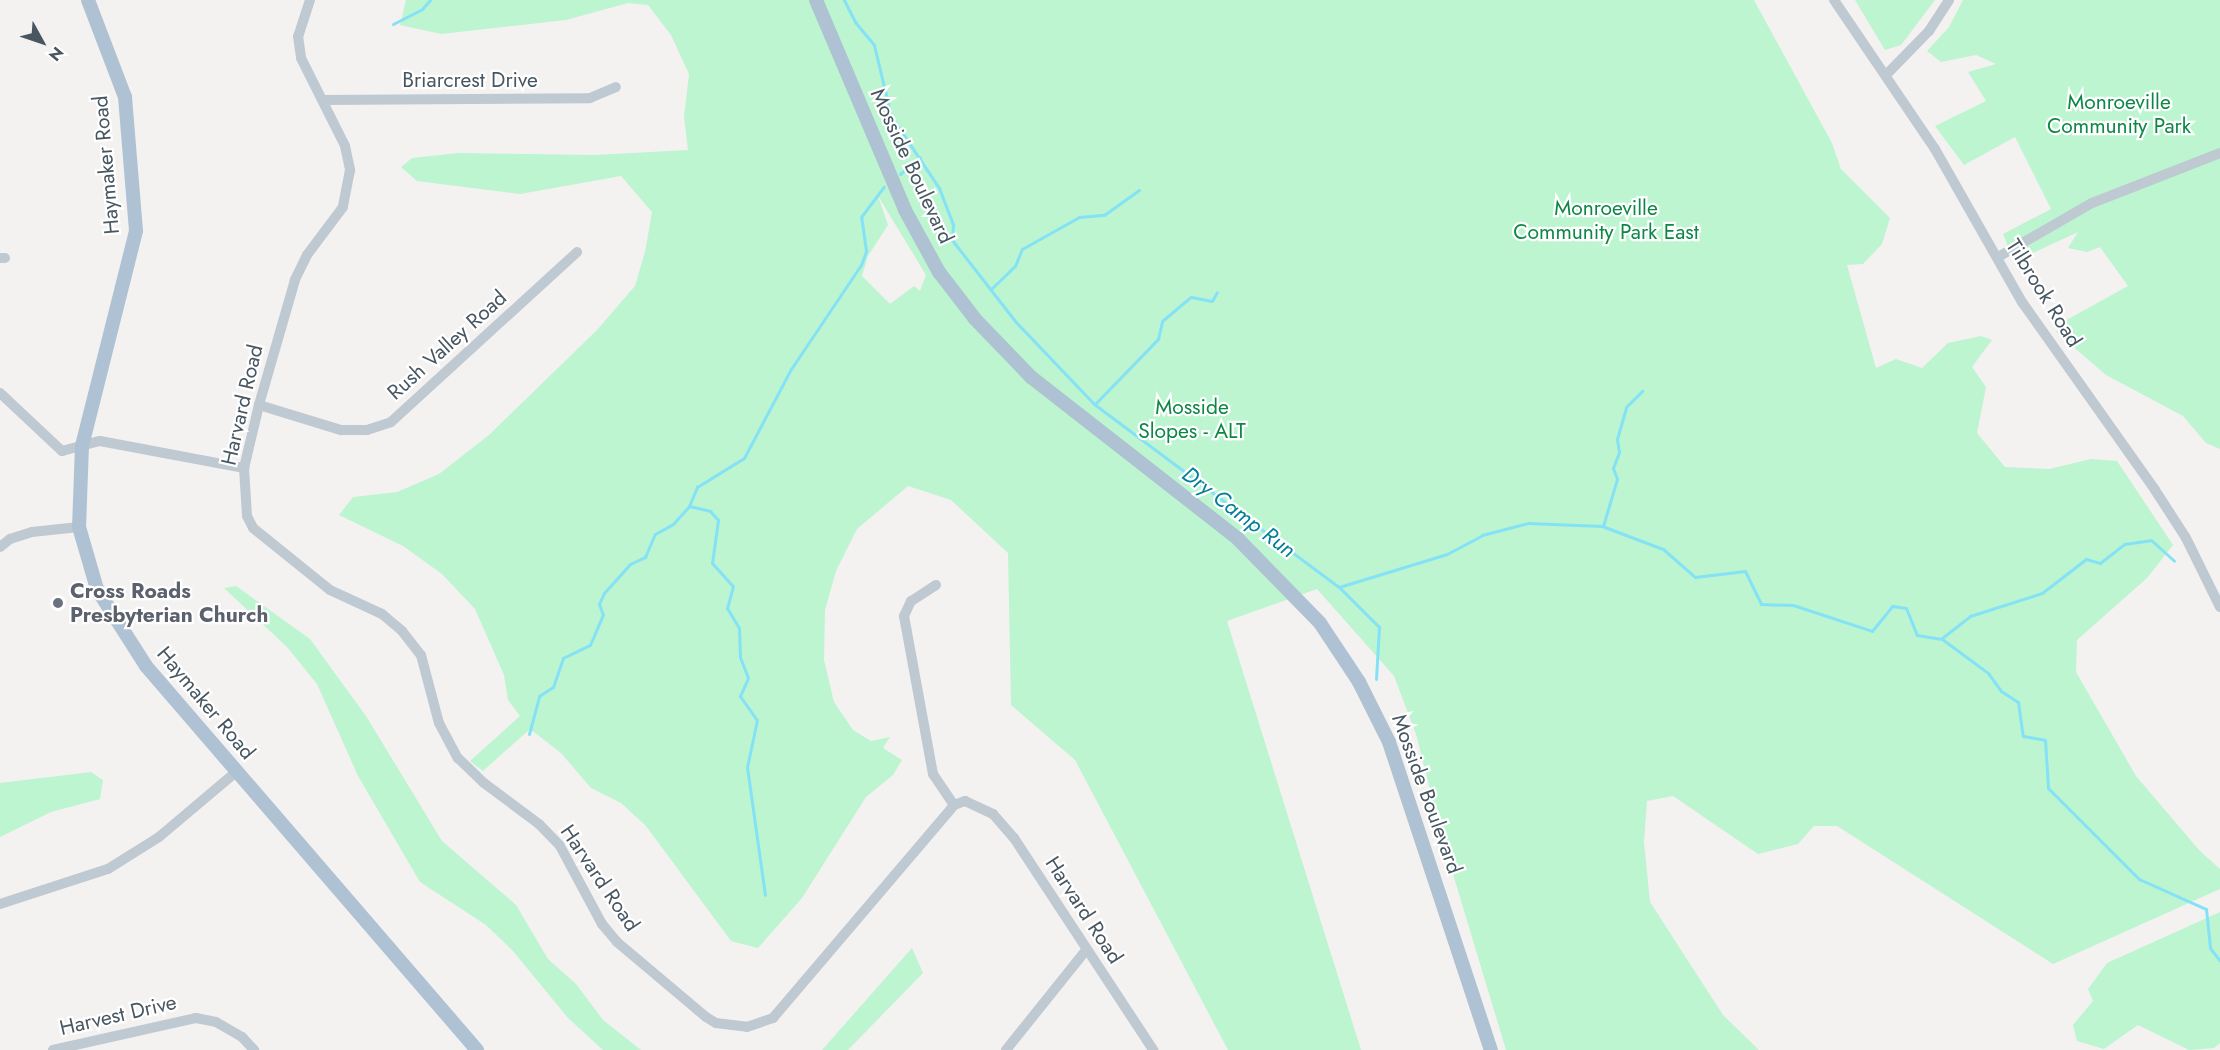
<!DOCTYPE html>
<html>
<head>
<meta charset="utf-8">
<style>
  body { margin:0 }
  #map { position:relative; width:2220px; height:1050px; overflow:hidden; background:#f4f1f1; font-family:Jost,sans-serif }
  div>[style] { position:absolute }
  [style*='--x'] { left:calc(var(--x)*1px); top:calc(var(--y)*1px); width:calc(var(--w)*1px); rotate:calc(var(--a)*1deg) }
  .green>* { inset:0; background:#bcf5d0 }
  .stream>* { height:3px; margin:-1.5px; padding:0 1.5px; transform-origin:1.5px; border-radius:1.5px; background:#85e2f6 }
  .minor>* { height:10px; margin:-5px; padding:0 5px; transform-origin:5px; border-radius:5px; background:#bec9d2 }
  .major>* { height:14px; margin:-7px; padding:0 7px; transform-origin:7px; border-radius:7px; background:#aec2d3 }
  .dots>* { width:16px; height:16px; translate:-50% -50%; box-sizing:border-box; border:3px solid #fff; border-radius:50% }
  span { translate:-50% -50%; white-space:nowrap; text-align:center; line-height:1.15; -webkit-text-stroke:4.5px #fff; paint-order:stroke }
  .street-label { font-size:21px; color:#475661 }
  .park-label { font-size:21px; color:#0d8746 }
  .worship-label { font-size:21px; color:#5b616d; font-weight:700 }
  .left { translate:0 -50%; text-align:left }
  .water-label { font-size:22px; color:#037e99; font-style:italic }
  .north { position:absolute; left:12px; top:12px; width:60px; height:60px; -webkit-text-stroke:4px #fff; paint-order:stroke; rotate:130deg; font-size:16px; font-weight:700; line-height:24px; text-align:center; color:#475661 }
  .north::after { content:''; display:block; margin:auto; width:21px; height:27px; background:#475661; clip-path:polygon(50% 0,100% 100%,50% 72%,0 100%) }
</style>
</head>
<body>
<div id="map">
  <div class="green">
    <div style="clip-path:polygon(evenodd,406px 0,1754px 0,1832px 143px,1841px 169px,1890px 218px,1882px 244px,1863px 264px,1847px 265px,1876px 368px,1896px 359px,1922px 368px,1948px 343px,1981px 336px,1992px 340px,1972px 367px,1986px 387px,1977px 433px,2005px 467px,2049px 469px,2091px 459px,2117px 461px,2173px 545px,2147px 578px,2077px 640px,2076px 672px,2136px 776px,2199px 850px,2220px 869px,2220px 889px,2053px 964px,1837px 826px,1814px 826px,1798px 844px,1758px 854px,1673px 796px,1647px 801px,1644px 842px,1650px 902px,1723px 1015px,1759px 1050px,1506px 1050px,1443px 841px,1416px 734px,1394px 676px,1317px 589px,1227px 621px,1361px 1050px,1228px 1050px,1075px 760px,1011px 705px,1008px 553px,951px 500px,908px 486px,857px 529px,836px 571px,825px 610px,824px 660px,834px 702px,853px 730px,871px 741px,890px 737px,883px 748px,902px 760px,893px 775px,866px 797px,802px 898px,758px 948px,731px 941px,646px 826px,621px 803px,591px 788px,561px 753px,530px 729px,483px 771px,470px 761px,520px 716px,508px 700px,504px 675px,475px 609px,442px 574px,403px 546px,339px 515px,353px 497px,397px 492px,439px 474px,489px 435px,597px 330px,635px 286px,645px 252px,652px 212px,621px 176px,520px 194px,417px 181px,401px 167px,412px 158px,459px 153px,595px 155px,688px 150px,684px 117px,689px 74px,671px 35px,648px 5px,628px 3px,566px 20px,441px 34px,400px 25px,406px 0,878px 196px,926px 275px,920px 291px,914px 286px,890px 304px,862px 276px,868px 256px,888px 225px,878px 196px)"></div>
    <div style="clip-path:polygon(1855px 0,1935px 0,1901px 45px,1885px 50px)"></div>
    <div style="clip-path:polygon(1963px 0,2220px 0,2220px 449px,2206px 443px,2183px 416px,2106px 375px,2056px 332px,2065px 327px,2061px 323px,2128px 286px,2100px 247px,2087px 252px,2068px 248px,2078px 232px,2014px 262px,2003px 234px,2051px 209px,2015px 137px,1964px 165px,1935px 126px,1986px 101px,1968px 72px,1996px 64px,1976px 55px,1941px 62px,1927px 51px,1949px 27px)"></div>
    <div style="clip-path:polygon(236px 586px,310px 639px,366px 716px,442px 841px,516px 905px,548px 959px,576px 984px,603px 1020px,641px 1050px,603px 1050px,568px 1018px,513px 951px,486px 925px,420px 882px,358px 776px,317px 684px,287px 647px,224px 588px)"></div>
    <div style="clip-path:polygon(91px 772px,103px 780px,100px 799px,51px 812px,0 837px,0 783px)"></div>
    <div style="clip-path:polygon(2220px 912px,2220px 1043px,2214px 1048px,2189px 1050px,2138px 1025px,2104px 1049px,2077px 1041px,2073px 1025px,2093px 1001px,2088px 989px,2107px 963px)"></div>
    <div style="clip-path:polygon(912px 948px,923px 973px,848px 1050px,822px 1050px)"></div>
  </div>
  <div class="stream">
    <div style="--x:844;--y:0;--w:25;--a:63"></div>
    <div style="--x:855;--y:22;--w:30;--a:50"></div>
    <div style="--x:874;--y:45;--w:73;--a:76.5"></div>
    <div style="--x:891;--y:116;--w:87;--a:56.3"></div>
    <div style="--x:939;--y:188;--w:40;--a:69"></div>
    <div style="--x:953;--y:225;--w:15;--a:94"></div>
    <div style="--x:952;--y:240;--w:103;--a:52.1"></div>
    <div style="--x:1015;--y:321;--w:115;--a:46.4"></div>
    <div style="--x:1094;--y:404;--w:306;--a:36.8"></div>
    <div style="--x:1339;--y:587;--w:57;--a:45"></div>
    <div style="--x:1379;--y:627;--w:52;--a:93.3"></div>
    <div style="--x:393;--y:24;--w:33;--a:-27"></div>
    <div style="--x:422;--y:9;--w:12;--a:-48"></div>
    <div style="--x:900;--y:174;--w:26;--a:-40"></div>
    <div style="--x:991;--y:289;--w:33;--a:-44"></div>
    <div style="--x:1015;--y:266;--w:18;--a:-68"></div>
    <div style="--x:1022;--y:249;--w:65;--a:-29.3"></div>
    <div style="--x:1079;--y:217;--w:25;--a:-5"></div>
    <div style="--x:1104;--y:215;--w:43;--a:-35.5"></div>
    <div style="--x:1095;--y:404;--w:91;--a:-45.9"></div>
    <div style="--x:1158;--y:339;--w:18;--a:-77"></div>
    <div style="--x:1162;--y:321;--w:38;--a:-40"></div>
    <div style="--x:1191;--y:297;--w:21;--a:11"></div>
    <div style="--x:1212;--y:301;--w:10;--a:-61"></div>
    <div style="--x:689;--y:506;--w:22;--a:13"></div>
    <div style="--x:710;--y:511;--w:12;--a:48"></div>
    <div style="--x:718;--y:520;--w:43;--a:97.9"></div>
    <div style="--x:712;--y:563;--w:31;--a:48"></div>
    <div style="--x:733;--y:586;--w:23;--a:105"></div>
    <div style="--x:727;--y:608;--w:23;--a:59"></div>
    <div style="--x:739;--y:628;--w:29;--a:88"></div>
    <div style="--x:740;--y:657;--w:22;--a:69"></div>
    <div style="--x:748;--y:678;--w:20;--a:114"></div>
    <div style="--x:740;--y:696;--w:29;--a:55"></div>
    <div style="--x:757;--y:720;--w:48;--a:102"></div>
    <div style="--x:747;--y:767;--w:129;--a:82"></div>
    <div style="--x:1603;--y:526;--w:49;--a:-73.4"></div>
    <div style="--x:1617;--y:479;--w:12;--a:-110"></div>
    <div style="--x:1613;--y:468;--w:17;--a:-69"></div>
    <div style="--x:1619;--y:452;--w:13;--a:-99"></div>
    <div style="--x:1617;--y:439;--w:33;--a:-74"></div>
    <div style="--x:1626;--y:407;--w:23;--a:-45"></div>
    <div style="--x:1339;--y:587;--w:113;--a:-17"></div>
    <div style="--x:1447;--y:554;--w:40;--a:-28"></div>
    <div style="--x:1482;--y:535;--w:48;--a:-14.6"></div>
    <div style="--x:1528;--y:523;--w:74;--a:2.3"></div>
    <div style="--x:1602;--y:526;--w:65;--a:20.7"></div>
    <div style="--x:1663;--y:549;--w:43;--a:41.2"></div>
    <div style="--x:1695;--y:577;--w:50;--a:-6.8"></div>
    <div style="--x:1745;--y:571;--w:37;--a:64"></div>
    <div style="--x:1761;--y:604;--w:32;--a:2"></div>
    <div style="--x:1793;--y:605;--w:83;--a:18.2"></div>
    <div style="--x:1872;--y:631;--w:32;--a:-51"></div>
    <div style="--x:1892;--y:606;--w:14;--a:8"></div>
    <div style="--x:1906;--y:608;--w:29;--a:68"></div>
    <div style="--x:1917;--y:635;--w:25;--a:9"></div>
    <div style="--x:1942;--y:639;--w:57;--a:36.5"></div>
    <div style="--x:1988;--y:673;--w:22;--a:54"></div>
    <div style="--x:2001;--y:691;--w:20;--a:33"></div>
    <div style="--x:2018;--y:702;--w:34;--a:82"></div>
    <div style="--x:2023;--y:736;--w:22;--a:10"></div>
    <div style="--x:2045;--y:740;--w:48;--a:86.4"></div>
    <div style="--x:2048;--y:788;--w:129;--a:45"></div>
    <div style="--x:2139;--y:879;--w:73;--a:24.1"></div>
    <div style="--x:2206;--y:909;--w:39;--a:84"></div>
    <div style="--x:2210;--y:948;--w:16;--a:52"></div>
    <div style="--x:1942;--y:638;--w:36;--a:-38"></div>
    <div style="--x:1970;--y:616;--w:76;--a:-17.7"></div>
    <div style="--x:2042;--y:593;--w:56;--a:-37.7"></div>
    <div style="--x:2086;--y:559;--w:15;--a:16"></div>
    <div style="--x:2100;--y:563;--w:31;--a:-38"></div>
    <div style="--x:2124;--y:544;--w:27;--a:-8"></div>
    <div style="--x:2151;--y:540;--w:31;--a:42"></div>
    <div style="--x:529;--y:734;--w:39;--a:-75"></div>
    <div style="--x:539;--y:696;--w:17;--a:-33"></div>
    <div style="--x:553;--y:687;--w:31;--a:-71"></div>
    <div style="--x:563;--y:658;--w:30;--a:-26"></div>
    <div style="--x:590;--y:645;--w:33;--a:-67"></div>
    <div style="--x:603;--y:615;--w:12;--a:-110"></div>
    <div style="--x:599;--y:604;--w:12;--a:-66"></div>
    <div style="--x:604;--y:593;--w:39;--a:-48"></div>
    <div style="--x:630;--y:564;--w:17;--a:-25"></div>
    <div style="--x:645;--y:557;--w:25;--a:-67"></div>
    <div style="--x:655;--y:534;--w:21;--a:-29"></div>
    <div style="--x:673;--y:524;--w:24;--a:-48"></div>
    <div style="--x:689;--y:506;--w:21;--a:-67"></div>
    <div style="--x:697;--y:487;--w:55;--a:-31.7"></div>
    <div style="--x:744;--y:458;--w:101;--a:-62.2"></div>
    <div style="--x:791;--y:369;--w:125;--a:-56.1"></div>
    <div style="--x:861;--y:265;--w:15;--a:-70"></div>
    <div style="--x:866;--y:251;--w:34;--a:-98"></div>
    <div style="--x:861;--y:217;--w:38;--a:-53"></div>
  </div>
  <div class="minor">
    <div style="--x:310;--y:0;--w:38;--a:108"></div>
    <div style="--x:298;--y:36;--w:22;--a:82"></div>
    <div style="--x:301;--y:58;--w:98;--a:63.4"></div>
    <div style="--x:345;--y:146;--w:25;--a:78"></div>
    <div style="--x:350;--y:170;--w:38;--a:101"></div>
    <div style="--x:343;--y:207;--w:60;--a:126.9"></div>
    <div style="--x:307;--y:255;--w:28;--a:116"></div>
    <div style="--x:295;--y:280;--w:130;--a:106.1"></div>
    <div style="--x:259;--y:405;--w:65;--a:103.4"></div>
    <div style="--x:244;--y:468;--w:48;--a:86.4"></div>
    <div style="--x:247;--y:516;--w:13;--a:63"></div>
    <div style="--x:253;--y:528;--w:99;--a:38.8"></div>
    <div style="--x:330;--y:590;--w:57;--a:24.8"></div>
    <div style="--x:382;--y:614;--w:26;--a:40"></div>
    <div style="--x:402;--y:631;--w:31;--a:52"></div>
    <div style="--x:421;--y:655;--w:70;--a:75.2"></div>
    <div style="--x:439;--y:723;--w:40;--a:62"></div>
    <div style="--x:458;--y:758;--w:36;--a:44"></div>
    <div style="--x:484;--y:783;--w:69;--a:36.7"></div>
    <div style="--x:539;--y:824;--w:30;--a:46"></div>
    <div style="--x:560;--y:846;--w:89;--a:61.7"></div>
    <div style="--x:602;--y:924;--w:23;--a:50"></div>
    <div style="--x:617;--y:942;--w:116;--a:40.1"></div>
    <div style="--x:706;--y:1017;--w:12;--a:31"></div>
    <div style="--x:716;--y:1023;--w:31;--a:7"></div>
    <div style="--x:747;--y:1027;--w:28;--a:-19"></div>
    <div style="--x:773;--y:1018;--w:280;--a:-49.6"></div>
    <div style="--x:954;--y:805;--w:12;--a:-20"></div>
    <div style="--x:965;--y:801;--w:31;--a:25"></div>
    <div style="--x:993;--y:814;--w:32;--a:49"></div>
    <div style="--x:1014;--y:838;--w:254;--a:56.7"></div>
    <div style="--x:1834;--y:0;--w:180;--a:55.9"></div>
    <div style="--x:1935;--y:149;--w:176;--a:60.4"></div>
    <div style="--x:2022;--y:302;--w:230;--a:54.7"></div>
    <div style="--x:2155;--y:490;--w:57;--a:57.1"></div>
    <div style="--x:2186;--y:538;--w:77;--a:63.8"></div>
    <div style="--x:1886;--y:75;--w:62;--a:-45.7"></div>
    <div style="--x:1929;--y:31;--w:37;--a:-57"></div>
    <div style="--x:323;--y:100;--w:267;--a:-0.4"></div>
    <div style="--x:590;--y:98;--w:28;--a:-23"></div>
    <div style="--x:1998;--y:257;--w:108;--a:-29.9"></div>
    <div style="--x:2092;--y:203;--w:137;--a:-21.3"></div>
    <div style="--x:0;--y:258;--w:5;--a:0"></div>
    <div style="--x:0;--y:393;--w:85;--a:43.1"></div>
    <div style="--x:62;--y:451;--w:39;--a:-15"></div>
    <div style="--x:100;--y:441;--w:147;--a:10.6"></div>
    <div style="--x:259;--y:405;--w:86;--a:17"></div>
    <div style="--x:341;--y:430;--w:26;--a:0"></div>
    <div style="--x:367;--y:430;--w:25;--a:-18"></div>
    <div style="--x:391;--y:422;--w:252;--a:-42.4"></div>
    <div style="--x:0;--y:547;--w:13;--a:-39"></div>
    <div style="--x:10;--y:539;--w:23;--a:-18"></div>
    <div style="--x:32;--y:532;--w:47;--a:-6.1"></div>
    <div style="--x:936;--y:585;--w:30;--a:147"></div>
    <div style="--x:911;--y:601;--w:17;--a:115"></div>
    <div style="--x:904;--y:616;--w:161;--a:79.6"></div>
    <div style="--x:933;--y:774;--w:37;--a:56"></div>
    <div style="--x:0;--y:904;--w:114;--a:-18"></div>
    <div style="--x:108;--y:869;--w:60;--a:-32.1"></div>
    <div style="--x:159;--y:837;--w:101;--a:-40.2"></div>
    <div style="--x:53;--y:1050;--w:147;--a:-12.6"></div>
    <div style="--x:196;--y:1018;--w:20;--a:11"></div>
    <div style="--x:216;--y:1022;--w:30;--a:30"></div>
    <div style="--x:242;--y:1037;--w:18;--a:47"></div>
    <div style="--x:1006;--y:1050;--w:128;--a:-51.3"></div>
  </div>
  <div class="major">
    <div style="--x:88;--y:0;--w:104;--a:69.1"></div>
    <div style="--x:125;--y:97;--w:134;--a:85.3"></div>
    <div style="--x:136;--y:231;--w:222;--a:104.1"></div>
    <div style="--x:82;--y:446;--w:81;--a:92.1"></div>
    <div style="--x:79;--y:527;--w:65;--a:73.8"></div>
    <div style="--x:97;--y:589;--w:91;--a:57.5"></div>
    <div style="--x:146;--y:666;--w:507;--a:49.24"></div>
    <div style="--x:816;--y:0;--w:228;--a:67"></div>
    <div style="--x:905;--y:210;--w:71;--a:61.3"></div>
    <div style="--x:939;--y:272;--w:59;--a:52.5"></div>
    <div style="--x:975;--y:319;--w:81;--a:46"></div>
    <div style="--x:1031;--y:377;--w:263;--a:38"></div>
    <div style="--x:1238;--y:539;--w:117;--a:45.7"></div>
    <div style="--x:1320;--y:623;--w:71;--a:56.5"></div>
    <div style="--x:1359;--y:682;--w:67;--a:63.4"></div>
    <div style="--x:1389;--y:742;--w:324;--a:71.7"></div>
  </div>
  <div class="dots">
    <div style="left:58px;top:603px;background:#6b7280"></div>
  </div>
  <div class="street-label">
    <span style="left:470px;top:80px">Briarcrest Drive</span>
    <span style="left:106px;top:165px;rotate:-95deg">Haymaker Road</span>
    <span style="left:912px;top:166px;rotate:65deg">Mosside Boulevard</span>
    <span style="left:2044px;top:293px;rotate:58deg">Tilbrook Road</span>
    <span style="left:447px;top:345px;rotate:-42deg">Rush Valley Road</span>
    <span style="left:242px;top:405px;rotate:-77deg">Harvard Road</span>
    <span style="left:206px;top:703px;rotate:50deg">Haymaker Road</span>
    <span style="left:1427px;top:794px;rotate:70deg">Mosside Boulevard</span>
    <span style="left:600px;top:878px;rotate:56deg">Harvard Road</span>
    <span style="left:1084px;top:910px;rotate:57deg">Harvard Road</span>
    <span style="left:118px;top:1015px;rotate:-13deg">Harvest Drive</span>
  </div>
  <div class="park-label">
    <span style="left:2119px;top:114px">Monroeville<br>Community Park</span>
    <span style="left:1606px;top:220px">Monroeville<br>Community Park East</span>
    <span style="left:1192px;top:419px">Mosside<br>Slopes - ALT</span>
  </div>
  <div class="worship-label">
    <span class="left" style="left:70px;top:603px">Cross Roads<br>Presbyterian Church</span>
  </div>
  <div class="water-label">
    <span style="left:1239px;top:512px;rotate:37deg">Dry Camp Run</span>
  </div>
  <div class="north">N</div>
</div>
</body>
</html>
